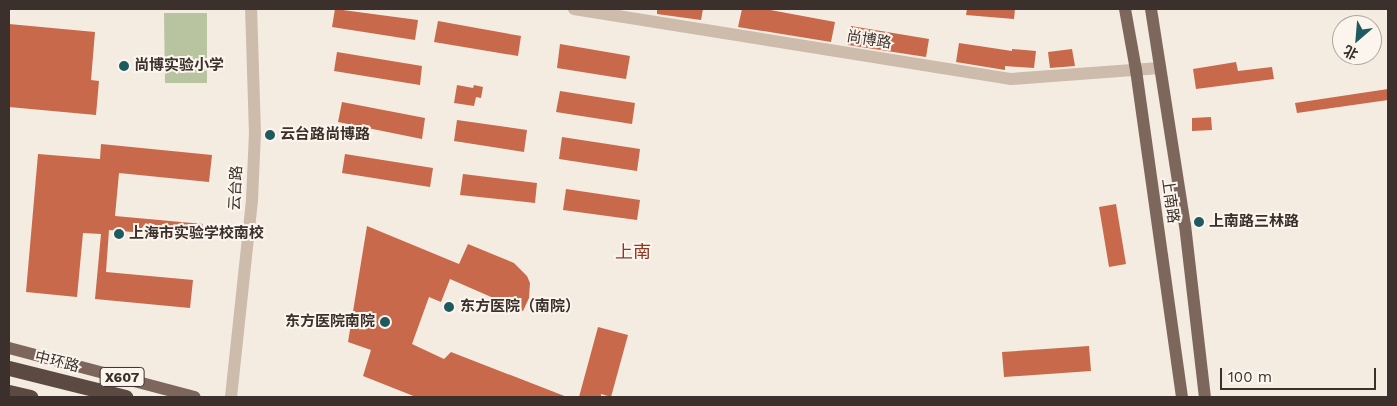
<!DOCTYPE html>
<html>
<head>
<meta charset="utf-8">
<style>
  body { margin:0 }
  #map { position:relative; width:1397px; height:406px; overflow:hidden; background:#f4ebe1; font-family:"Work Sans","Noto Sans SC",sans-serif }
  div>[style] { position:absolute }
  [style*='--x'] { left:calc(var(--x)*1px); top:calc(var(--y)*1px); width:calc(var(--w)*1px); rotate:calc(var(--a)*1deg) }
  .green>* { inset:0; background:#b8c4a0 }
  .building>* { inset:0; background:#c8694b }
  .street>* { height:12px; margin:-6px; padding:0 6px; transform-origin:6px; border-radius:6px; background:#cdbbac }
  .primary>* { height:12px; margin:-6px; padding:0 6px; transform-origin:6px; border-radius:6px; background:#7d675c }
  .highway>* { height:15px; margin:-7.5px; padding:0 7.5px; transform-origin:7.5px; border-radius:7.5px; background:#5c4a42 }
  .dots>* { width:14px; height:14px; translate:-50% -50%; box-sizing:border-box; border:2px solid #fbf5ee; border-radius:50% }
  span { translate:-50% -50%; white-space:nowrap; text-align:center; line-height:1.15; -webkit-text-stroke:4px #fbf5ee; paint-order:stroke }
  .shield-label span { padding:1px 4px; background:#fbf5ee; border:1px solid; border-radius:4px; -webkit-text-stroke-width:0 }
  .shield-label { font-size:14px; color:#3b302b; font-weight:700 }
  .street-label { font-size:15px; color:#3b302b }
  .poi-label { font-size:15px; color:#3b302b; font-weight:700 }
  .left { translate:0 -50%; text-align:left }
  .right { translate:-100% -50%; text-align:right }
  .quarter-label { font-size:18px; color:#8c3b22 }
  .frame { position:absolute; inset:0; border:10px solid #3b302b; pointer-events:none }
  .north { position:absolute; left:1332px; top:15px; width:50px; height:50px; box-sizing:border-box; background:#fbf5ee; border:1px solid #aea6a0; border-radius:50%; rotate:207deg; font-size:14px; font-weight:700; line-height:20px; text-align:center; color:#3b302b }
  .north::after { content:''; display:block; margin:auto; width:18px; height:22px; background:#1f5a5e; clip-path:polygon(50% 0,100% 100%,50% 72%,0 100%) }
  .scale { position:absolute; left:1220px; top:368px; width:156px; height:22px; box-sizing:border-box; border:2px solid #3b302b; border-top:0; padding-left:6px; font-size:15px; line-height:18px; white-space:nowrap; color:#3b302b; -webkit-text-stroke:4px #fbf5ee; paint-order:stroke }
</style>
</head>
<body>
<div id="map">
  <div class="green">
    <div style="clip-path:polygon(164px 13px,207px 13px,207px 83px,165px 83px)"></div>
  </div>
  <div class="building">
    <div style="clip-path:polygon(335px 9px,418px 20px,415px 40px,332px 27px)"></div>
    <div style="clip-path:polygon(657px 9px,703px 9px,701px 20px,657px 14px)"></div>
    <div style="clip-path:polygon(742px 9px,765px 9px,835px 22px,831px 42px,738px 27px)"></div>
    <div style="clip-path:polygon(967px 9px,1015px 9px,1014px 19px,966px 15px)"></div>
    <div style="clip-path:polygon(438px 21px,521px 36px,518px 56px,434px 42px)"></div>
    <div style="clip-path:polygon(9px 24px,95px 32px,91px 80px,99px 81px,96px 115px,9px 107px)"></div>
    <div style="clip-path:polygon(851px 26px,929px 39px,926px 57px,848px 45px)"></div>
    <div style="clip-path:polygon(959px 43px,1012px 51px,1012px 49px,1036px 51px,1034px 68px,1005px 66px,1005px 70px,956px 62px)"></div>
    <div style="clip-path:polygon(560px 44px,630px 56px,626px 79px,557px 68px)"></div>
    <div style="clip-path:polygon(1072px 49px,1075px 66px,1050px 68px,1048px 52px)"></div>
    <div style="clip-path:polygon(337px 52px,422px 66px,420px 85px,334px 71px)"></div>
    <div style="clip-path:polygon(1236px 62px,1238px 71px,1272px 67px,1274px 79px,1196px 89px,1193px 69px)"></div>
    <div style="clip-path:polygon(457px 85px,473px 88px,474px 85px,483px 87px,481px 98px,476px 97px,474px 106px,454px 103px)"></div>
    <div style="clip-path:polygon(1388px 89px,1388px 100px,1297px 113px,1295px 103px)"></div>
    <div style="clip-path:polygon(560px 91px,635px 103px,632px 124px,556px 112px)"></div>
    <div style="clip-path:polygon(342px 102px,425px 118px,422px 139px,338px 122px)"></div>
    <div style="clip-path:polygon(1211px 117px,1212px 130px,1192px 131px,1192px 118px)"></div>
    <div style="clip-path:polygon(457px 120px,527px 130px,524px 152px,454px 141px)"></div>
    <div style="clip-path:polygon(562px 137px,640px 149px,637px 171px,559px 159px)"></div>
    <div style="clip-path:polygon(101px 144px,212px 155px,209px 182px,119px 173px,115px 216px,203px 224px,202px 238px,109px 230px,106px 272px,193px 280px,190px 308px,95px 299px,101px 234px,83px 233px,77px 297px,26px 292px,38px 154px,100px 159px)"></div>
    <div style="clip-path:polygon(345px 154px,433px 168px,430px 187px,342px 173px)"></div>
    <div style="clip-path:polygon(463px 174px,537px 183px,535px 203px,460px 195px)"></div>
    <div style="clip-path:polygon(566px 189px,640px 200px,637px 220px,563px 210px)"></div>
    <div style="clip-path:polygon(1116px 204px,1126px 264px,1109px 267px,1099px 207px)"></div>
    <div style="clip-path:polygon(367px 226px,459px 264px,468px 244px,514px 263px,527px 276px,530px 283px,529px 298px,523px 311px,450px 279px,441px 302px,429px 297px,412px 344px,444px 359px,451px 352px,567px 397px,416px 397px,363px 376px,371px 350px,348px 342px)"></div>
    <div style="clip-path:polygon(598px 327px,628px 335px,611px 397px,601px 394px,601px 397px,579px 397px)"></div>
    <div style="clip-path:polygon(1089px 346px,1091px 371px,1004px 377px,1002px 352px)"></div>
  </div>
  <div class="street">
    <div style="--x:574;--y:9;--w:443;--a:9.1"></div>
    <div style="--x:1011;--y:79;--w:149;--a:-4.2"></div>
    <div style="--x:231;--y:397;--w:199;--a:-83.9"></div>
    <div style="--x:252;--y:199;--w:65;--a:-87.4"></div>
    <div style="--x:255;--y:134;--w:125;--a:-91.8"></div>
  </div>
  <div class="primary">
    <div style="--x:1125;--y:9;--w:62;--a:79.8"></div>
    <div style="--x:1136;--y:70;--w:330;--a:82"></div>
    <div style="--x:1151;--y:9;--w:219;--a:81.1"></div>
    <div style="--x:1185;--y:225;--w:173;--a:83.4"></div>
    <div style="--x:9;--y:348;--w:192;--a:14.8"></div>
  </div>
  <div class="highway">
    <div style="--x:9;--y:368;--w:120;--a:14"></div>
    <div style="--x:9;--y:392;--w:22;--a:13"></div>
  </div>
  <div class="dots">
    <div style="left:124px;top:66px;background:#1f5a5e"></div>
    <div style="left:270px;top:135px;background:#1f5a5e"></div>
    <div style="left:1199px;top:222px;background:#1f5a5e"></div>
    <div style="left:119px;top:234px;background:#1f5a5e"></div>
    <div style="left:449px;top:307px;background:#1f5a5e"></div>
    <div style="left:385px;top:322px;background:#1f5a5e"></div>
  </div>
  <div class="shield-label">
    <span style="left:122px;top:377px">X607</span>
  </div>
  <div class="street-label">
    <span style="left:869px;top:40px;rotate:9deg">尚博路</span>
    <span style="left:236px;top:188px;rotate:-87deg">云台路</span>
    <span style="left:1170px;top:201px;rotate:82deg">上南路</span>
    <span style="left:57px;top:362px;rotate:14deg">中环路</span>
  </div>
  <div class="poi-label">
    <span class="left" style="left:134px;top:66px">尚博实验小学</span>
    <span class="left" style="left:280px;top:135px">云台路尚博路</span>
    <span class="left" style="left:1209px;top:222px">上南路三林路</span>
    <span class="left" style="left:129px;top:234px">上海市实验学校南校</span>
    <span class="left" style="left:460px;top:307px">东方医院（南院）</span>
    <span class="right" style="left:375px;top:322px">东方医院南院</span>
  </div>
  <div class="quarter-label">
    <span style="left:633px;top:252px">上南</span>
  </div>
  <div class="frame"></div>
  <div class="north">北</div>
  <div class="scale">100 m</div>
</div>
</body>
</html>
